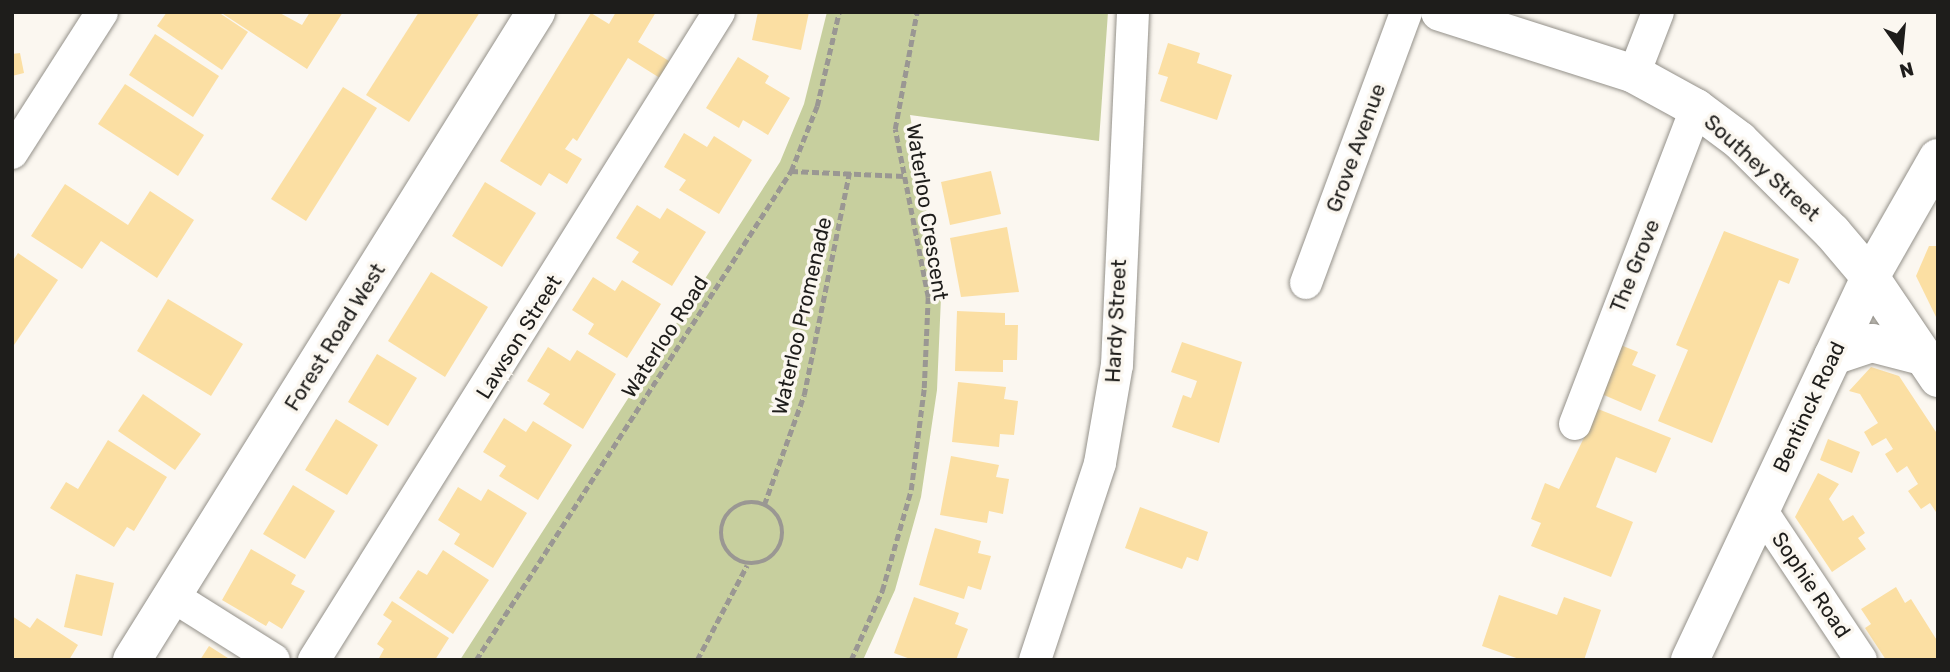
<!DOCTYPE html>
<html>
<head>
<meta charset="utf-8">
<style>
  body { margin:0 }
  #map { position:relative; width:1950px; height:672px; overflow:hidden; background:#fbf7f0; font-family:Rubik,sans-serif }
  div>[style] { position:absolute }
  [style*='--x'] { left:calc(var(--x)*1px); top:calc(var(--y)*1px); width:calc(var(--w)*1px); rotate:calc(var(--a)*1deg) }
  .green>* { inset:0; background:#c7cf9e }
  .building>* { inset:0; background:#fbdfa3 }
  .path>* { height:4.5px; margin-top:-2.25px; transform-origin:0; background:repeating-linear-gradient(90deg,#9a9793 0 7px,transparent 0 10.5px) }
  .path>.ring { margin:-2.25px; padding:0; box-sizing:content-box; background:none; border:4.5px solid #9a9793; border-radius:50% }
  .roads { filter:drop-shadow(0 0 2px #94918a) drop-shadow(0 0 2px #94918a) }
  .minor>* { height:32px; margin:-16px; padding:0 16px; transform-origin:16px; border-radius:16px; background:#fff }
  .tertiary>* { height:38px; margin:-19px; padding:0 19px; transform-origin:19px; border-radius:19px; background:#fff }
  span { translate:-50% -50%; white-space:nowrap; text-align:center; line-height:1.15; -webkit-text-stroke:7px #fbf7f0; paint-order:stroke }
  .street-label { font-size:21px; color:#1e1d1b }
  .frame { position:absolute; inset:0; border:14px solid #1e1d1b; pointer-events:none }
  .north { position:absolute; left:1866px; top:14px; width:70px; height:70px; -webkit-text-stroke:5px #fbf7f0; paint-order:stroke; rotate:165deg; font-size:19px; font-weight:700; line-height:28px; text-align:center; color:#1e1d1b }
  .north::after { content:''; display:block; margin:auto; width:24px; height:32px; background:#1e1d1b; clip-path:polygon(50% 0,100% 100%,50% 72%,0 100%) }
</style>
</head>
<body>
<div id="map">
  <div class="green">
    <div style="clip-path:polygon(827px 12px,1108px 12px,1099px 141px,910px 115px,941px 297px,937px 390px,921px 497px,895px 590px,863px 660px,460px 660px,780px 162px,804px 104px)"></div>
  </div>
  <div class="building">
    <div style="clip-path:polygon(167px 12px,218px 12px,248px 32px,222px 70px,157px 26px)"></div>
    <div style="clip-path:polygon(220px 12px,278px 12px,302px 25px,310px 12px,343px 12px,307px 69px)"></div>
    <div style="clip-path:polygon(419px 12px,480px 12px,409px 122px,366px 95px)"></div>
    <div style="clip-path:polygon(616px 12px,656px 12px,638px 42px,674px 64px,663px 80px,628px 58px,577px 141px,573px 138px,565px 149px,582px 159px,567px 184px,549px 173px,541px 186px,500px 161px,591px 13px,609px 24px)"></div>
    <div style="clip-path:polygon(758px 12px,809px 12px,801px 50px,752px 40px)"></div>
    <div style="clip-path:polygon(155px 34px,219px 76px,193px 117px,129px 75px)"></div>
    <div style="clip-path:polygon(1168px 43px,1200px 53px,1197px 63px,1232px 75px,1217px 120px,1160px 101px,1168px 77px,1158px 74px)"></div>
    <div style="clip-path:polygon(20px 53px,24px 73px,12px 76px,12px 54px)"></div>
    <div style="clip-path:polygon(738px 57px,769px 76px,765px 83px,790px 98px,768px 135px,743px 120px,739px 128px,706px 108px)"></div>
    <div style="clip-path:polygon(125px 84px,204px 135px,178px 176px,98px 124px)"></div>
    <div style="clip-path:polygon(343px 87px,377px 108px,306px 221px,271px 199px)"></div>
    <div style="clip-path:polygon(684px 133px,707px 147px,714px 136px,752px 160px,719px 214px,679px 190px,686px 180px,664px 167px)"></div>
    <div style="clip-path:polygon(991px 171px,1001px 214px,950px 225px,941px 182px)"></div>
    <div style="clip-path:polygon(485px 182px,536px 213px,502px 267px,452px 236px)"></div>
    <div style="clip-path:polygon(65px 184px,128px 225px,150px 191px,194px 220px,157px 278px,101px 241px,82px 269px,31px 236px)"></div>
    <div style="clip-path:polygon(637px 205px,660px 219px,667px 208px,706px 232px,672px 286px,632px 262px,639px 252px,616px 238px)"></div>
    <div style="clip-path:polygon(1007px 227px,1019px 292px,961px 297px,950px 238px)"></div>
    <div style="clip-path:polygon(1724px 231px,1799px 259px,1789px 284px,1779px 280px,1712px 443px,1658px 421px,1688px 350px,1676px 345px)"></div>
    <div style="clip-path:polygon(1929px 246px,1938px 246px,1938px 321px,1916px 276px)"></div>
    <div style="clip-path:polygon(18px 253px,58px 280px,12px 348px,12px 262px)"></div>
    <div style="clip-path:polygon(431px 272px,488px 307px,445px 377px,388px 341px)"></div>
    <div style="clip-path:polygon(593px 277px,615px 291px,622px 280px,661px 304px,627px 358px,588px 334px,594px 324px,572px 310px)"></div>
    <div style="clip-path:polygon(168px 299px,243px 344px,211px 396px,137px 351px)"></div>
    <div style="clip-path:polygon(957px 311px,1005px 313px,1005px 325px,1018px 325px,1017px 360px,1003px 360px,1003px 372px,955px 371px)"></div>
    <div style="clip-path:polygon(1182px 342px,1242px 362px,1219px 443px,1172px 427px,1183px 395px,1191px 398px,1197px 381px,1171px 372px)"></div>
    <div style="clip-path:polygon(1618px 344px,1638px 352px,1632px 365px,1656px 375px,1641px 411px,1597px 392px)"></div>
    <div style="clip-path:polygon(548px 347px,570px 361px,577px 350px,616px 374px,583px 429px,543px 404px,550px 394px,527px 381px)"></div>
    <div style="clip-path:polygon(377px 354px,417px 378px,388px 426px,348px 402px)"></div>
    <div style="clip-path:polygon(1871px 367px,1899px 376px,1938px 435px,1938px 515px,1930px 503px,1921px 509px,1908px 491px,1918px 484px,1907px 466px,1897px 473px,1885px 454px,1893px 449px,1886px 438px,1872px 446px,1864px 432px,1878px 423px,1860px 394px,1849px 391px)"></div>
    <div style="clip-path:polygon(958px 382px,1006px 387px,1004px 399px,1018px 401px,1014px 435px,1000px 434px,999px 447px,952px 442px)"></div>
    <div style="clip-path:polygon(143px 394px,201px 434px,175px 470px,118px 431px)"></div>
    <div style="clip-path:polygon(1598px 409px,1671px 438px,1656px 473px,1616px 457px,1596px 507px,1633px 522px,1611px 577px,1531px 546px,1541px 523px,1531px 519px,1545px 483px,1559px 489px)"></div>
    <div style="clip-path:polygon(504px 418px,526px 432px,533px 421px,572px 445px,538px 500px,499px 476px,506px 466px,483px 452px)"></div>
    <div style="clip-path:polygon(336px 419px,378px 445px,347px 495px,305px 470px)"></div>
    <div style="clip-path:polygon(1828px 439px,1860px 452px,1852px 473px,1820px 460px)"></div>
    <div style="clip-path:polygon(108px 440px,167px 477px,134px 531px,127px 527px,114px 547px,50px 508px,66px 482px,78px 489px)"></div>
    <div style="clip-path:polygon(951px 456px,999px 465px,996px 477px,1009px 479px,1003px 514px,989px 511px,987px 523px,940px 515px)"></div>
    <div style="clip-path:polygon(1818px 473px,1839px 484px,1829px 499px,1843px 521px,1853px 515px,1865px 533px,1858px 538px,1866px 549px,1832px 572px,1795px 517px)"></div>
    <div style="clip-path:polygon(293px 485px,335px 511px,305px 559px,263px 534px)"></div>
    <div style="clip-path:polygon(458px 487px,481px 501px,488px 489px,527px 513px,493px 568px,454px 544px,460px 534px,438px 520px)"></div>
    <div style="clip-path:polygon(1140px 507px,1208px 532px,1198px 561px,1187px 557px,1182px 569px,1125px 548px)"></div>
    <div style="clip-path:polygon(935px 528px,981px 541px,978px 553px,991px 556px,981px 590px,968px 586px,964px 599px,919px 585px)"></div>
    <div style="clip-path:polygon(251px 549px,296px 575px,291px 584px,305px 591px,282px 629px,269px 621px,266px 626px,222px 600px)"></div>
    <div style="clip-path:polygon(443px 550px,489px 580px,453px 634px,399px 598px,418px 570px,427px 575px)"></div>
    <div style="clip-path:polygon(76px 574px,114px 583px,102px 636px,64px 627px)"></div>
    <div style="clip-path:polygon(1896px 587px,1905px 603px,1911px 599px,1938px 642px,1938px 660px,1886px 660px,1865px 628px,1871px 624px,1861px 609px)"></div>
    <div style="clip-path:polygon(1499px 595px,1557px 615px,1564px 597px,1601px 610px,1584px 660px,1522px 660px,1482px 646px)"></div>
    <div style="clip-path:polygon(914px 597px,959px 613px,955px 624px,968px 629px,956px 660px,913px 660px,894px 653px)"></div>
    <div style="clip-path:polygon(392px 601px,449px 638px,435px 660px,378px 660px,384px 649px,377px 644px,392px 621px,383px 615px)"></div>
    <div style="clip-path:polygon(12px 616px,30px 628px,37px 618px,78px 645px,69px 660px,12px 660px)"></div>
    <div style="clip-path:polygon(209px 646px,231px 660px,200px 660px)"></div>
  </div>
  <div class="path">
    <div style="--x:791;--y:171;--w:113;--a:2.5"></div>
    <div class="ring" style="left:721px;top:502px;width:57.5px;height:57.5px"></div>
    <div style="--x:764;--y:505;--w:117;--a:-70"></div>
    <div style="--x:804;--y:395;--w:227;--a:-78.5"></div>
    <div style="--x:476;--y:660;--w:582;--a:-57.21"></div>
    <div style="--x:791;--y:171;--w:70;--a:-68.2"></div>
    <div style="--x:817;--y:106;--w:97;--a:-76.8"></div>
    <div style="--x:697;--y:660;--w:107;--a:-62.2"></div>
    <div style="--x:851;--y:660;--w:76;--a:-65.8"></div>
    <div style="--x:882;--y:591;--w:105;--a:-74"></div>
    <div style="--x:911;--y:490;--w:103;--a:-82.7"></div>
    <div style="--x:924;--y:388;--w:91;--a:-87.5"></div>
    <div style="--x:928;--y:297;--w:171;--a:-101.1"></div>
    <div style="--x:895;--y:129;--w:119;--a:-79.4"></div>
  </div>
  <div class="roads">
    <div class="minor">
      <div style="--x:1634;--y:74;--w:66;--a:-68.8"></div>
      <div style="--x:12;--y:153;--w:167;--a:-57.4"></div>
      <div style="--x:1306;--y:283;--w:289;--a:-69.7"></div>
      <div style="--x:1575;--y:424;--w:338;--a:-69"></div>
      <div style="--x:1761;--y:510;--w:180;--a:56.3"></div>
      <div style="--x:174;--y:597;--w:118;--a:32.2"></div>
      <div style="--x:314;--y:660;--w:764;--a:-57.99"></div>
      <div style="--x:1035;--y:660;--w:207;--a:-71.7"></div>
      <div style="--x:1100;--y:463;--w:99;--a:-80.2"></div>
      <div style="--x:1117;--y:365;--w:353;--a:-87.4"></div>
    </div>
    <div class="tertiary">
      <div style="--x:1440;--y:12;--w:204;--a:17.7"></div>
      <div style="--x:1634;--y:74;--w:71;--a:28.7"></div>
      <div style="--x:1696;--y:108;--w:54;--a:36.7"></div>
      <div style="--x:1739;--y:140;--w:131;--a:44.7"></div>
      <div style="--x:1832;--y:232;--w:59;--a:49.8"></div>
      <div style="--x:1870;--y:277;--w:122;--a:56"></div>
      <div style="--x:1833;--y:356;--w:41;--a:-18.4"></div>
      <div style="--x:1872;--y:343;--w:52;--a:14.6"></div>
      <div style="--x:132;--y:660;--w:764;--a:-58.06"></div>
      <div style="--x:1690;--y:660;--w:423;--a:-64.8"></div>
      <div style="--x:1870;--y:277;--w:137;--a:-60.3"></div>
    </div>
  </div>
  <div class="street-label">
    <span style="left:1356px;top:148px;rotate:-70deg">Grove Avenue</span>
    <span style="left:1762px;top:168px;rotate:42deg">Southey Street</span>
    <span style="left:927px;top:212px;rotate:81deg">Waterloo Crescent</span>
    <span style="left:1635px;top:266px;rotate:-68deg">The Grove</span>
    <span style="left:802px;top:316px;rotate:-77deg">Waterloo Promenade</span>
    <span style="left:1116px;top:321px;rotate:-87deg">Hardy Street</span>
    <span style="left:335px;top:337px;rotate:-58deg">Forest Road West</span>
    <span style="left:519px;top:337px;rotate:-58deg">Lawson Street</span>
    <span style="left:665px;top:337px;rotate:-57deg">Waterloo Road</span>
    <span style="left:1809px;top:407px;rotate:-65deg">Bentinck Road</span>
    <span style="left:1811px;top:585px;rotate:56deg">Sophie Road</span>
  </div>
  <div class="frame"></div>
  <div class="north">N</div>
</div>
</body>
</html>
